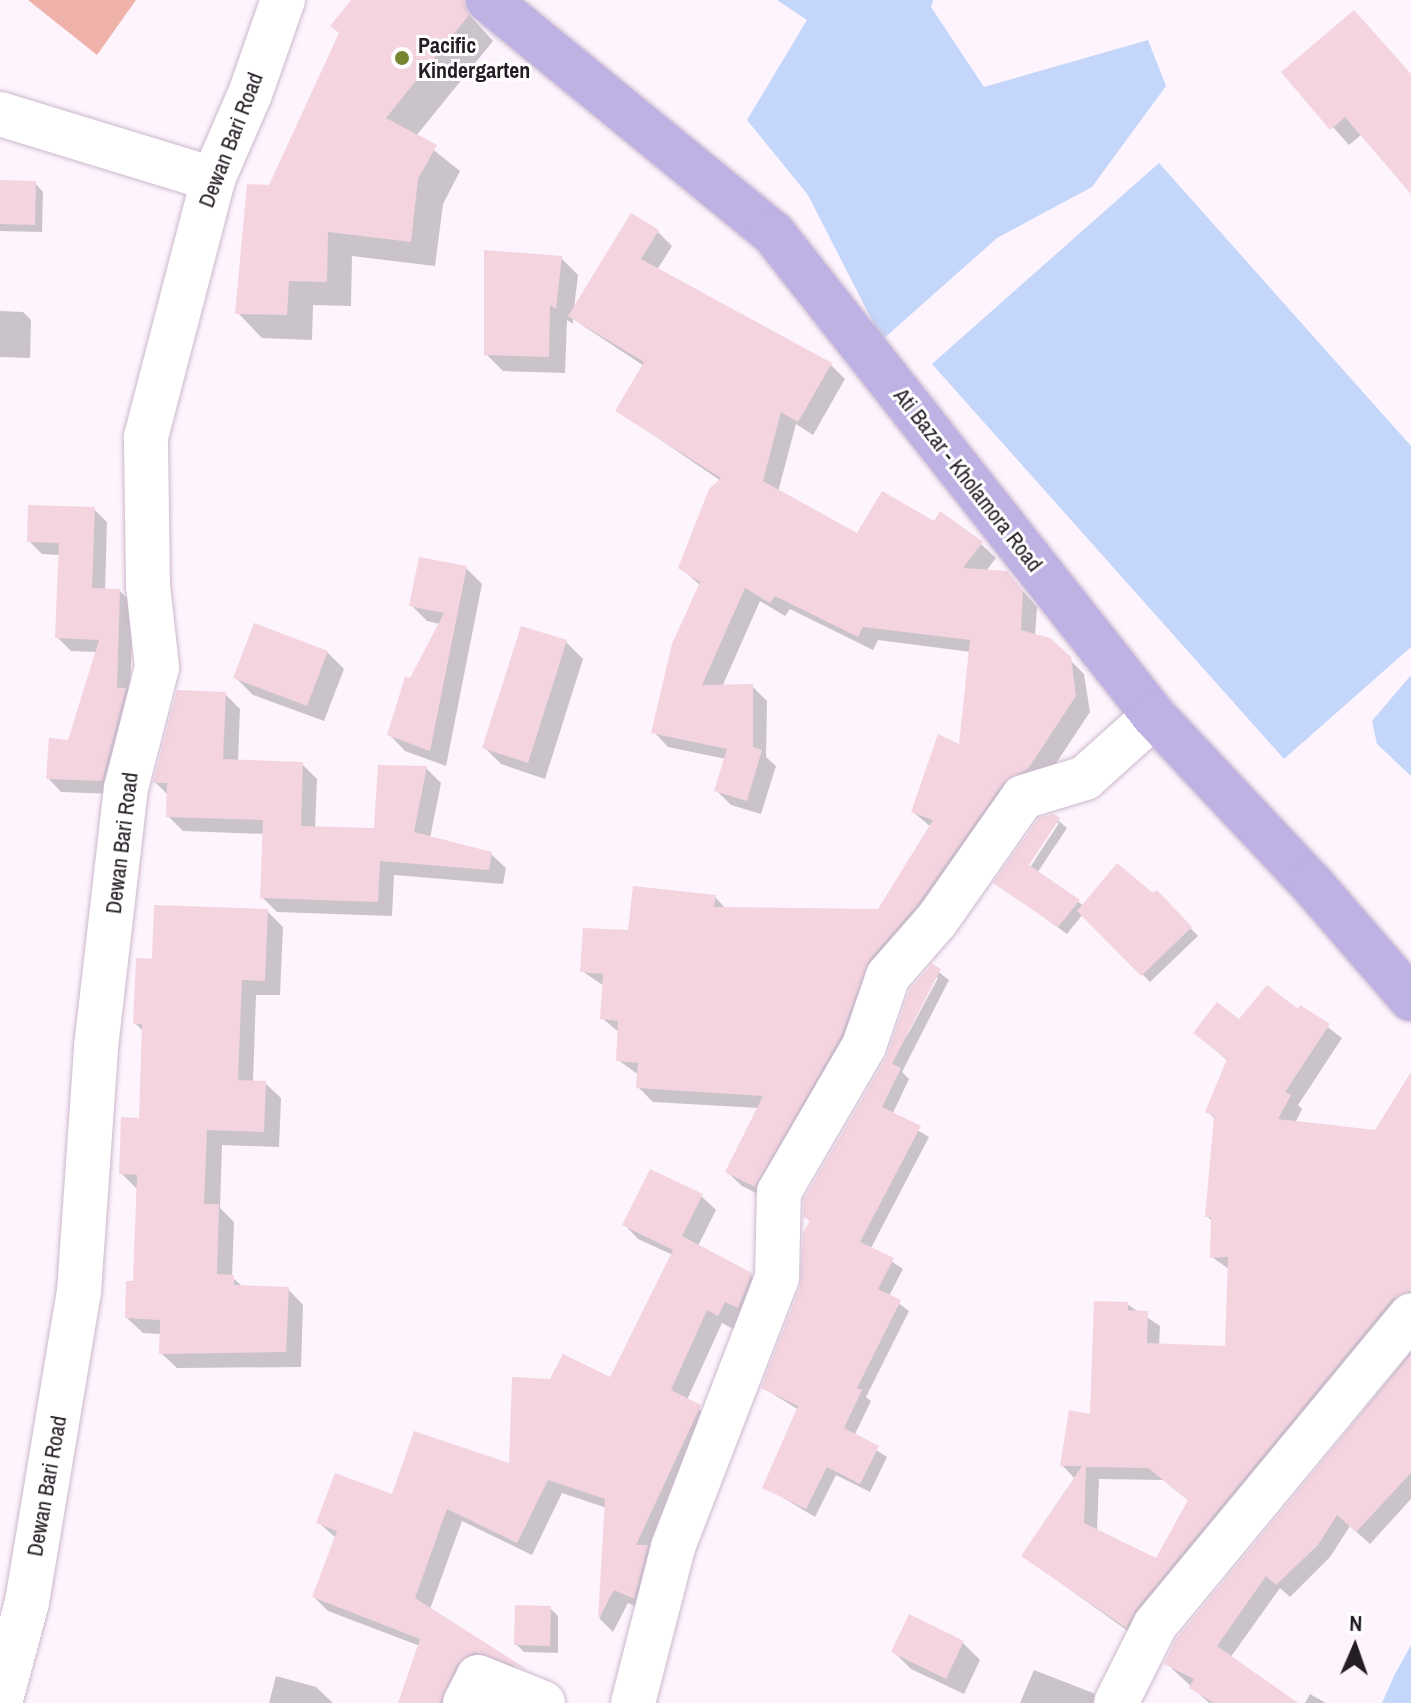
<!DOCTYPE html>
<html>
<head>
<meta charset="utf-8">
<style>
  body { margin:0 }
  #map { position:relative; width:1411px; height:1703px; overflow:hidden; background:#fdf4fd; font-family:"Archivo Narrow",sans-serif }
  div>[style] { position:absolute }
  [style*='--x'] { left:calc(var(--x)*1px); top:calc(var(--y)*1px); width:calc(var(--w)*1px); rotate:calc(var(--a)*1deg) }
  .green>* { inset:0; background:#eeb2ab }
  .water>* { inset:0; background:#c4d6f9 }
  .shadow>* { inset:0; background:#0003 }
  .building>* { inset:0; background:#f4d4df }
  .roads { filter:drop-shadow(0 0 2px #ccb8cd) drop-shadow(0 0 2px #ccb8cd) }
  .minor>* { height:44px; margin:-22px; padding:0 22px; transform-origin:22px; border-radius:22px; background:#fff }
  .major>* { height:44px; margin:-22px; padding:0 22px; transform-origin:22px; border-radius:22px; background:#beb1e4 }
  .dots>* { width:22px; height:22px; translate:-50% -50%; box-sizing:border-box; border:4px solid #fff; border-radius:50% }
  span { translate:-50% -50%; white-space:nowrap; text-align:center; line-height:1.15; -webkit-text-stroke:6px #fff; paint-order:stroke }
  .poi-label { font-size:22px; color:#251d25; font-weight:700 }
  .left { translate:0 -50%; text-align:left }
  .street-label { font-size:22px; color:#251d25 }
  .north { position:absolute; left:1315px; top:1607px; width:80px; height:80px; -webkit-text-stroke:6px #fff; paint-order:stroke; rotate:2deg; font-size:22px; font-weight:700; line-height:32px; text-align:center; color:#251d25 }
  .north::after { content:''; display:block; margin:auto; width:28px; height:36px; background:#251d25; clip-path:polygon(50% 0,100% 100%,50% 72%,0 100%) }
</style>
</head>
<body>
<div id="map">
  <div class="green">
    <div style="clip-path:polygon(28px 0,136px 0,97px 55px)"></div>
  </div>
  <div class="water">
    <div style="clip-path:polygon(777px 0,933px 0,931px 7px,984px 87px,1148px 40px,1166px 86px,1092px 187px,997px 238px,882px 340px,808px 195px,747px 120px,807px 20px)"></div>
    <div style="clip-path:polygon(1159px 163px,1411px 446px,1411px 647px,1284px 759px,932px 364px)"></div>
    <div style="clip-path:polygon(1411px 675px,1411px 776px,1377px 744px,1372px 721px)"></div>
    <div style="clip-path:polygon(1411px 1645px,1411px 1703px,1382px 1703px,1394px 1676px)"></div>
  </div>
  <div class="shadow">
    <div style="clip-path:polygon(354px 0,456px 0,493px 41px,416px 136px,460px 171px,443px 204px,435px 266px,352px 256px,351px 306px,313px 305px,312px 340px,262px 338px,238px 313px,271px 187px)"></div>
    <div style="clip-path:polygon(1284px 72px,1411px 75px,1411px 190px,1362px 134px,1349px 145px)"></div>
    <div style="clip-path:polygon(0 182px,35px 183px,43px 192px,42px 232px,0 231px)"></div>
    <div style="clip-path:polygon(658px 232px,672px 246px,657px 270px,831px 365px,845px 379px,813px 435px,796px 424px,778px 492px,857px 536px,934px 523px,981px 544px,996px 558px,986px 571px,1007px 573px,1037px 607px,1035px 636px,1049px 639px,1084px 674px,1090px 712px,1043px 783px,1017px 797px,770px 1200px,742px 1186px,727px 1172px,759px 1108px,653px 1102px,638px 1087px,639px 1075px,618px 1060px,620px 1033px,602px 1018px,604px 986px,582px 971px,630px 933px,715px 897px,727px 910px,879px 911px,931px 827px,913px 812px,960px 747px,971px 652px,878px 640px,873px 650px,790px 609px,785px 616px,760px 601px,722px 687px,752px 686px,767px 701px,766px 757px,776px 766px,761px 814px,731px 805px,716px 790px,726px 759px,668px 747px,654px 732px,701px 586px,681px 568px,721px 481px,618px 411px,644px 366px,573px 319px,573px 324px,567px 320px,565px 373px,503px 371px,486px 354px,561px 258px,578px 275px,574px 308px)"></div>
    <div style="clip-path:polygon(0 311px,23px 312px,31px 320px,30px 358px,0 357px)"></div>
    <div style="clip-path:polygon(94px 509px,107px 522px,105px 591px,120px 591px,133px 604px,130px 695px,115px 794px,61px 792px,48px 778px,69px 742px,98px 652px,71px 651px,57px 637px,60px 555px,42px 554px,29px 541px)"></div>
    <div style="clip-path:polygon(466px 568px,482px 584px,446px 766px,405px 751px,389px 734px,440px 624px,427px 621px,411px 605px)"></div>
    <div style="clip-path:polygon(566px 642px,583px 659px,545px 779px,501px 764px,484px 747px)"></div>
    <div style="clip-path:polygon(327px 652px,344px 669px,324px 721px,253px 695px,236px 678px)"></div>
    <div style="clip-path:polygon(225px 694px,240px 709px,238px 762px,302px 764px,317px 779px,315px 828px,376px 830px,426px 768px,441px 783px,430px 838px,491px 854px,506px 868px,503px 884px,394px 875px,392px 916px,277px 912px,262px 897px,265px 834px,183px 831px,168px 816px,169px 796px,155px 782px)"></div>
    <div style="clip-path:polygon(evenodd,1053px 816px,1067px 828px,1037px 873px,1084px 906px,1156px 892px,1198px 936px,1150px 982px,1083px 914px,1067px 934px,996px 883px,1053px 816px,1054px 823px,1059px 823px,1025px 875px,1022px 872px,1054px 823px)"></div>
    <div style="clip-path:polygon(267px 911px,283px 927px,280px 995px,256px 995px,253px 1082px,265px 1083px,281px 1098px,279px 1147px,222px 1145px,220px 1208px,234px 1222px,232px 1277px,244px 1288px,288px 1289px,303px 1305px,301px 1367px,177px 1368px,161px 1353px,162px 1334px,143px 1333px,127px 1318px,135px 1283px,137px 1189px,121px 1173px,141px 1120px,144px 1032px,135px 1023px,154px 961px)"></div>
    <div style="clip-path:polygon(evenodd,932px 967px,949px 980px,902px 1072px,909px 1079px,892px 1115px,929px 1137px,871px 1248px,903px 1269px,889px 1296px,909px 1311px,866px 1397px,871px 1401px,854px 1436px,887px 1457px,870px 1492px,836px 1475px,815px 1517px,765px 1487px,799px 1410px,763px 1388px,804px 1279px,805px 1234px,811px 1222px,805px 1216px,806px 1200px,888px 1059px,912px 990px,932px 967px,935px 977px,938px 978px,907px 1036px,909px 1026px,935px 977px)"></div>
    <div style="clip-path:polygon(evenodd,1301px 1007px,1342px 1038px,1298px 1105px,1302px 1109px,1295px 1123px,1376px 1132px,1411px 1084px,1411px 1309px,1139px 1639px,1023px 1556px,1076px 1480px,1062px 1465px,1091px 1416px,1127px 1304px,1160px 1326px,1159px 1346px,1227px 1348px,1230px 1270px,1212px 1257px,1213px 1222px,1207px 1216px,1216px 1120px,1208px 1112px,1228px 1061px,1196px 1033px,1298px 1012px,1301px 1007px,1099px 1479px,1163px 1480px,1189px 1501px,1157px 1561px,1097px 1531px,1099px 1479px)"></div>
    <div style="clip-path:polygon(701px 1196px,716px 1210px,698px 1246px,751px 1275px,765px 1289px,733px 1329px,722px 1323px,687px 1400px,714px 1421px,648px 1612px,628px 1603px,613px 1632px,600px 1619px,607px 1508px,562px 1493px,532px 1555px,462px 1521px,430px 1609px,536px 1681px,458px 1703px,408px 1703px,420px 1646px,328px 1611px,314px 1597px,336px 1538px,319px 1523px,394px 1496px,510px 1466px,611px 1380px,673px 1255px,638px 1239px,624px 1224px)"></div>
    <div style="clip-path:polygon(1411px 1352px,1411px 1499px,1370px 1544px,1350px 1526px,1330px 1557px,1290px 1597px,1280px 1588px,1230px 1658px,1293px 1703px,1209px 1703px,1166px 1663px,1178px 1640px)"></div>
    <div style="clip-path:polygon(550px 1608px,558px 1616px,558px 1653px,524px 1652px,516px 1644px)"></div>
    <div style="clip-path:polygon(963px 1643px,980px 1660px,964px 1694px,911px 1669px,894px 1652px)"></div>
    <div style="clip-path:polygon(1034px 1670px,1093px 1693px,1102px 1703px,1020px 1703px)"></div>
    <div style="clip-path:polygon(276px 1676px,316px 1687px,333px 1703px,269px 1703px)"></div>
    <div style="clip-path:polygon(1310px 1694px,1326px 1703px,1305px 1703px)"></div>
  </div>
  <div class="building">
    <div style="clip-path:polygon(351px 0,464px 0,469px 15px,386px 118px,437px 145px,418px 179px,411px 242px,328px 232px,327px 282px,289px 281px,287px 315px,235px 314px,247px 184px,269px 185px,339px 33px,330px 26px)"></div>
    <div style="clip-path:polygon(1354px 10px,1411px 74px,1411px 194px,1345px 117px,1330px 130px,1281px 72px)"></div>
    <div style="clip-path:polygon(0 180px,36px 181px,35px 225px,0 224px)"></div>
    <div style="clip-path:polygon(631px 213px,659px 230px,641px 259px,832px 363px,798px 422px,781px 412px,763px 481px,857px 533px,882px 491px,934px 521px,940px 511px,983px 542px,963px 568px,1007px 571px,1023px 591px,1021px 630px,1050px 638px,1071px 657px,1076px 696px,1028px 769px,1003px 783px,917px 905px,869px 960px,841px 1036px,755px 1187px,725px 1172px,763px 1096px,636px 1088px,638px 1063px,616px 1061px,618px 1021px,600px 1019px,603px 974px,580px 972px,583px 928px,628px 930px,633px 886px,716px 895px,714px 907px,878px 909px,933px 820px,911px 812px,938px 734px,959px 744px,970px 640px,863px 627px,858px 637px,775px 596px,770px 603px,745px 588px,702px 685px,753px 684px,753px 747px,762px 750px,747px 801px,714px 791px,727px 749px,651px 733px,672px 644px,700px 582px,678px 568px,709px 489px,721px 478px,615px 411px,644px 362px,568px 316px)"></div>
    <div style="clip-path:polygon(484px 250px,562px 256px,556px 309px,550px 305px,549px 357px,484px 355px)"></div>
    <div style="clip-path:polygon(28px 505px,95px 507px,92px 588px,120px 589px,117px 688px,126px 688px,102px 781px,46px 779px,49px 738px,68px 740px,99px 640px,55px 638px,59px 543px,27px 542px)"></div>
    <div style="clip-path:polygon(419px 557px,467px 566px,430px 751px,387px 735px,405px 677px,410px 678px,444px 613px,409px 606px)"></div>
    <div style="clip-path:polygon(254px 623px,328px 651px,307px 706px,233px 678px)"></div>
    <div style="clip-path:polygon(521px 626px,567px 640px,528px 763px,482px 748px)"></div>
    <div style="clip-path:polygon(177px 690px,226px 692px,223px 759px,303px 762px,301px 826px,374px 828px,378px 765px,427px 766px,414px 832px,492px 852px,489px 870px,380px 861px,378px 902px,260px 898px,263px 820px,166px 817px,167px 783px,153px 783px)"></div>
    <div style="clip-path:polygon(1054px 814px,1060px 818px,1029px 865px,1080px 900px,1058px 927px,993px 883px,1039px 818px)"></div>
    <div style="clip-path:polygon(1117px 863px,1153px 893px,1157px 890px,1192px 927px,1141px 976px,1077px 911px)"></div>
    <div style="clip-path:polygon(154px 905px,268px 909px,265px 981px,242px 980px,238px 1080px,266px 1081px,264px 1132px,207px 1130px,204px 1204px,219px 1204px,217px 1274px,234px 1275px,234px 1285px,289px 1287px,286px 1352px,159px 1354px,160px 1320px,125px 1318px,126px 1281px,133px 1281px,137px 1175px,119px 1174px,121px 1117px,139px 1118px,142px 1024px,133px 1024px,136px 958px,152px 959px)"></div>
    <div style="clip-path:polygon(932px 964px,941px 969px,892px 1064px,901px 1068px,882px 1107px,921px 1126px,860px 1242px,894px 1258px,878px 1289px,901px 1300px,857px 1388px,862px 1390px,844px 1428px,879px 1446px,860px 1484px,827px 1467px,806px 1509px,762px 1488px,798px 1406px,761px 1388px,800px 1287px,803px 1233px,810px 1220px,803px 1217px,804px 1199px,886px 1058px,910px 989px)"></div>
    <div style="clip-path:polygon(evenodd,1267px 985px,1298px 1009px,1300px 1005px,1330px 1024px,1285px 1092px,1291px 1095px,1278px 1119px,1375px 1130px,1411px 1072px,1411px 1291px,1392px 1299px,1136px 1609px,1126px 1628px,1021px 1556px,1082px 1466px,1060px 1466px,1069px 1410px,1090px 1414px,1094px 1301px,1128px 1302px,1128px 1310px,1148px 1311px,1147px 1343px,1225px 1346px,1228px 1257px,1210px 1258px,1211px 1217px,1205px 1217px,1214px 1116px,1205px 1112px,1227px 1059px,1193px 1033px,1217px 1002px,1239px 1019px,1267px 985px,1086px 1467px,1148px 1468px,1188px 1500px,1156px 1558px,1084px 1523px,1086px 1467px)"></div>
    <div style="clip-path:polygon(650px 1169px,703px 1194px,682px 1236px,752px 1273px,738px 1308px,725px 1302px,718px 1316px,707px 1310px,671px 1390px,701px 1405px,636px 1545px,648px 1545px,634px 1599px,614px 1590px,598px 1620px,605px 1499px,548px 1480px,517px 1543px,447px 1509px,415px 1598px,528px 1670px,474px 1652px,456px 1666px,440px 1703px,398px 1703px,420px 1639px,312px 1597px,337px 1531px,316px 1523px,335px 1473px,392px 1494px,414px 1431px,509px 1463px,512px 1377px,550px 1379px,563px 1354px,610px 1377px,673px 1250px,622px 1225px)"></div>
    <div style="clip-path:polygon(1411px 1354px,1411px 1473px,1356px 1532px,1337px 1515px,1318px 1545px,1276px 1585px,1266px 1576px,1217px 1646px,1298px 1703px,1214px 1703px,1189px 1688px,1194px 1679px,1164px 1664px,1176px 1639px)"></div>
    <div style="clip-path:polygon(515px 1605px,551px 1606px,550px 1646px,514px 1645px)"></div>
    <div style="clip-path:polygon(909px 1614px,964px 1641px,946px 1679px,891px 1652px)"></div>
  </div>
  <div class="roads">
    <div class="minor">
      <div style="--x:0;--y:114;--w:223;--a:17"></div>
      <div style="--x:0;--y:1703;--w:105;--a:-75"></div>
      <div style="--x:27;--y:1602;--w:314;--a:-80.5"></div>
      <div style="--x:79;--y:1292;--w:246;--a:-86"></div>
      <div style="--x:96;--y:1047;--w:261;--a:-83.4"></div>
      <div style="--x:126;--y:788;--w:125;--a:-75.6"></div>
      <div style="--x:157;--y:667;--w:82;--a:-96.3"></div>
      <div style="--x:148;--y:585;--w:148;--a:-90.8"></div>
      <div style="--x:146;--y:437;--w:267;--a:-75.4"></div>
      <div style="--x:213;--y:179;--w:93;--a:-66.5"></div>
      <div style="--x:250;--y:94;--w:100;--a:-70.7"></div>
      <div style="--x:465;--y:1703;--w:29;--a:-63"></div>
      <div style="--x:478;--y:1677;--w:70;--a:21.8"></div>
      <div style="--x:633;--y:1703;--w:161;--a:-75.6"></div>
      <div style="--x:673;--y:1547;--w:288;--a:-68.9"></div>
      <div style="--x:777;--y:1278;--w:86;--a:-88.7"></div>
      <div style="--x:779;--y:1192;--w:169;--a:-59.8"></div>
      <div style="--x:864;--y:1046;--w:74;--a:-71.1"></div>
      <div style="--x:888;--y:976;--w:74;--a:-48.8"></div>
      <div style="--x:937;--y:920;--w:150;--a:-55"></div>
      <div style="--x:1023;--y:797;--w:65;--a:-17"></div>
      <div style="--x:1085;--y:778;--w:93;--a:-41.9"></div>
      <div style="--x:1116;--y:1703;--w:87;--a:-63.4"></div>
      <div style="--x:1155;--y:1625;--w:402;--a:-50.4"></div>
    </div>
    <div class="major">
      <div style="--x:488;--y:0;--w:368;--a:39.3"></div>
      <div style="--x:773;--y:233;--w:615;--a:51.73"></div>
      <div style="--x:1154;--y:716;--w:229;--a:46.8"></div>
      <div style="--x:1311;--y:883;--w:153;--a:49.2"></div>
    </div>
  </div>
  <div class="dots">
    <div style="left:402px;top:58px;background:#768331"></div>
  </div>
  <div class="poi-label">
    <span class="left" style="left:418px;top:58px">Pacific<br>Kindergarten</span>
  </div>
  <div class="street-label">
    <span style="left:231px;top:140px;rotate:-69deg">Dewan Bari Road</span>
    <span style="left:968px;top:480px;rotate:52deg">Ati Bazar - Kholamora Road</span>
    <span style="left:122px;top:843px;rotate:-83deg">Dewan Bari Road</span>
    <span style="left:47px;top:1486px;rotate:-80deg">Dewan Bari Road</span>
  </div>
  <div class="north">N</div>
</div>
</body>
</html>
